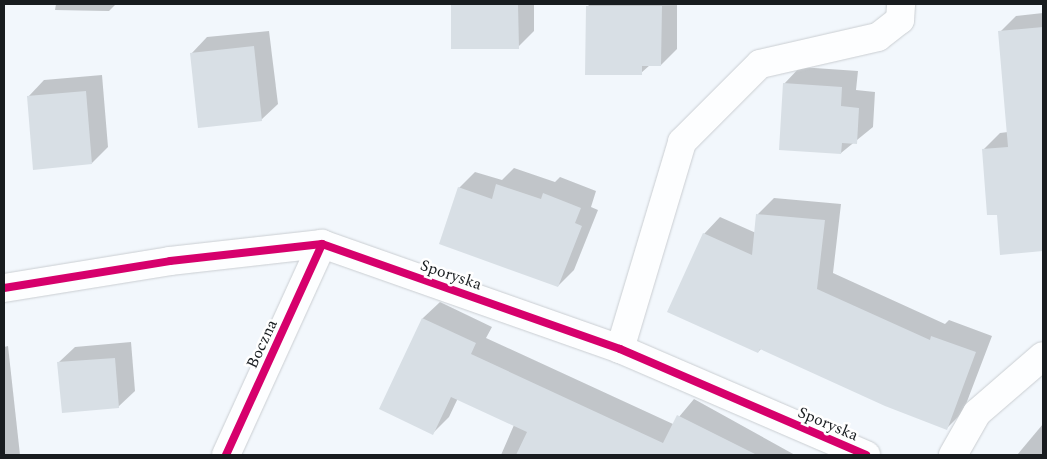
<!DOCTYPE html>
<html>
<head>
<meta charset="utf-8">
<style>
  body { margin:0 }
  #map { position:relative; width:1047px; height:459px; overflow:hidden; background:#f2f7fc; font-family:Spectral,serif }
  div>[style] { position:absolute }
  [style*='--x'] { left:calc(var(--x)*1px); top:calc(var(--y)*1px); width:calc(var(--w)*1px); rotate:calc(var(--a)*1deg) }
  .shadow>* { inset:0; background:#0003 }
  .building>* { inset:0; background:#d8dfe5 }
  .roads { filter:drop-shadow(0 0 1px #caced2) drop-shadow(0 0 1px #caced2) }
  .minor>* { height:28px; margin:-14px; padding:0 14px; transform-origin:14px; border-radius:14px; background:#fdfeff }
  .cycleway>* { height:8px; margin:-4px; padding:0 4px; transform-origin:4px; border-radius:4px; background:#d6006c }
  span { translate:-50% -50%; white-space:nowrap; text-align:center; line-height:1.15; -webkit-text-stroke:5px #fff; paint-order:stroke }
  .street-label { font-size:16px; color:#181c1f }
  .frame { position:absolute; inset:0; border:5px solid #181c1f; pointer-events:none }
</style>
</head>
<body>
<div id="map">
  <div class="shadow">
    <div style="clip-path:polygon(56px 4px,116px 4px,109px 11px,55px 10px)"></div>
    <div style="clip-path:polygon(452px 4px,534px 4px,534px 31px,518px 47px,452px 48px)"></div>
    <div style="clip-path:polygon(590px 4px,677px 4px,677px 49px,661px 65px,650px 65px,641px 73px,587px 7px)"></div>
    <div style="clip-path:polygon(1043px 13px,1043px 250px,1002px 253px,998px 213px,984px 149px,1000px 133px,1008px 132px,1000px 32px,1016px 16px)"></div>
    <div style="clip-path:polygon(269px 31px,278px 104px,261px 120px,191px 54px,207px 37px)"></div>
    <div style="clip-path:polygon(800px 67px,858px 71px,856px 90px,875px 92px,873px 127px,841px 153px,784px 84px)"></div>
    <div style="clip-path:polygon(102px 75px,108px 147px,92px 163px,28px 97px,44px 80px)"></div>
    <div style="clip-path:polygon(514px 168px,555px 182px,560px 177px,596px 191px,591px 207px,598px 210px,574px 270px,558px 286px,459px 188px,475px 172px,502px 180px)"></div>
    <div style="clip-path:polygon(774px 198px,841px 204px,833px 273px,945px 324px,949px 320px,992px 336px,963px 412px,947px 428px,762px 348px,758px 352px,704px 234px,720px 217px,756px 233px,758px 214px)"></div>
    <div style="clip-path:polygon(440px 302px,492px 327px,486px 338px,673px 424px,694px 399px,795px 455px,501px 455px,514px 425px,458px 398px,449px 417px,433px 433px,381px 409px,423px 318px)"></div>
    <div style="clip-path:polygon(131px 342px,135px 391px,118px 407px,58px 363px,75px 347px)"></div>
    <div style="clip-path:polygon(8px 346px,20px 455px,4px 455px,4px 347px)"></div>
    <div style="clip-path:polygon(1043px 424px,1043px 455px,1017px 455px)"></div>
  </div>
  <div class="building">
    <div style="clip-path:polygon(451px 4px,518px 4px,519px 49px,451px 49px)"></div>
    <div style="clip-path:polygon(586px 6px,662px 6px,661px 66px,642px 66px,642px 75px,585px 75px)"></div>
    <div style="clip-path:polygon(1043px 27px,1043px 251px,1000px 255px,997px 215px,987px 215px,982px 149px,1008px 147px,998px 31px)"></div>
    <div style="clip-path:polygon(254px 46px,262px 121px,198px 128px,190px 53px)"></div>
    <div style="clip-path:polygon(783px 83px,842px 87px,841px 106px,859px 108px,857px 144px,842px 143px,841px 154px,779px 150px)"></div>
    <div style="clip-path:polygon(86px 91px,92px 164px,33px 170px,27px 96px)"></div>
    <div style="clip-path:polygon(496px 184px,541px 199px,543px 193px,581px 208px,575px 223px,582px 226px,558px 287px,439px 244px,458px 187px,492px 199px)"></div>
    <div style="clip-path:polygon(756px 214px,825px 220px,817px 289px,930px 340px,931px 336px,976px 352px,947px 430px,885px 406px,760px 349px,758px 353px,667px 312px,703px 233px,752px 255px)"></div>
    <div style="clip-path:polygon(422px 318px,476px 343px,471px 354px,663px 443px,677px 415px,757px 455px,516px 455px,527px 432px,451px 397px,433px 435px,379px 409px)"></div>
    <div style="clip-path:polygon(115px 358px,119px 408px,62px 413px,57px 362px)"></div>
  </div>
  <div class="roads">
    <div class="minor">
      <div style="--x:4;--y:288;--w:168;--a:-9.2"></div>
      <div style="--x:170;--y:261;--w:153;--a:-6.4"></div>
      <div style="--x:322;--y:244;--w:316;--a:19.4"></div>
      <div style="--x:620;--y:349;--w:268;--a:23.3"></div>
      <div style="--x:620;--y:349;--w:216;--a:-73.3"></div>
      <div style="--x:682;--y:142;--w:110;--a:-45"></div>
      <div style="--x:760;--y:64;--w:121;--a:-12.9"></div>
      <div style="--x:878;--y:37;--w:28;--a:-38"></div>
      <div style="--x:900;--y:20;--w:16;--a:-86"></div>
      <div style="--x:226;--y:455;--w:232;--a:-65.5"></div>
      <div style="--x:953;--y:455;--w:48;--a:-60.3"></div>
      <div style="--x:977;--y:413;--w:87;--a:-40.8"></div>
    </div>
  </div>
  <div class="cycleway">
    <div style="--x:4;--y:288;--w:168;--a:-9.2"></div>
    <div style="--x:170;--y:261;--w:153;--a:-6.4"></div>
    <div style="--x:322;--y:244;--w:316;--a:19.4"></div>
    <div style="--x:620;--y:349;--w:268;--a:23.3"></div>
    <div style="--x:226;--y:455;--w:232;--a:-65.5"></div>
  </div>
  <div class="street-label">
    <span style="left:451px;top:275px;rotate:19deg">Sporyska</span>
    <span style="left:262px;top:344px;rotate:-65deg">Boczna</span>
    <span style="left:828px;top:424px;rotate:23deg">Sporyska</span>
  </div>
  <div class="frame"></div>
</div>
</body>
</html>
